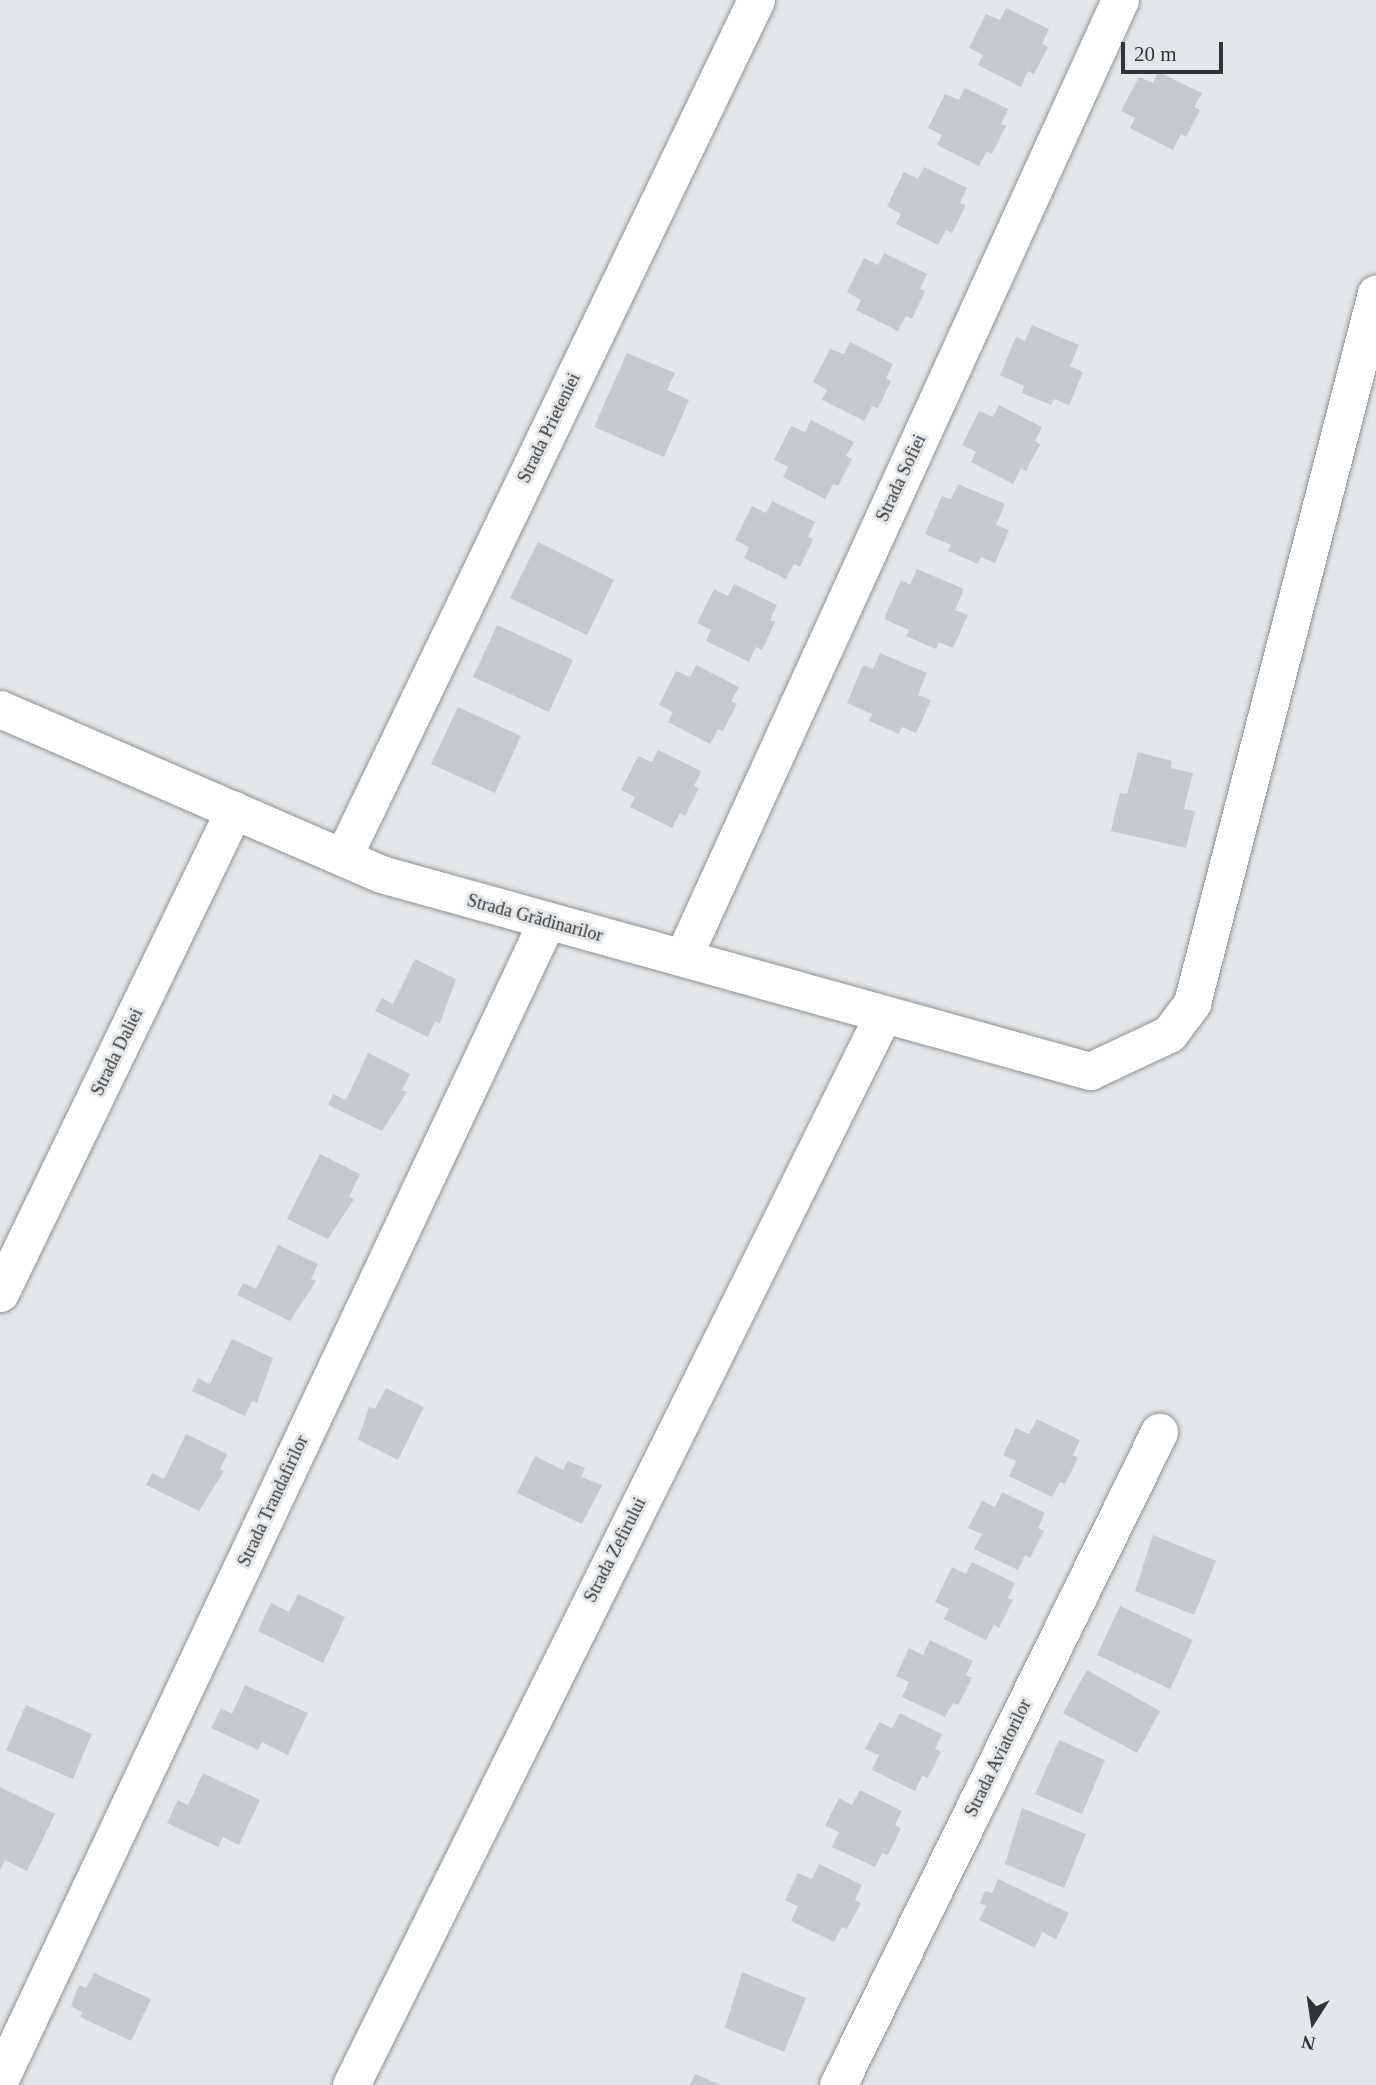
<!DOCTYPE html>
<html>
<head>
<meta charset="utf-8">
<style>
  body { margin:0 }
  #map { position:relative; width:1376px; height:2085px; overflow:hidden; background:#e3e7ea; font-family:Georgia,serif }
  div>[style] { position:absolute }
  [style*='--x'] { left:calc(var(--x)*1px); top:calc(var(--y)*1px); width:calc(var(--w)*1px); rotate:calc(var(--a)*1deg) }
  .building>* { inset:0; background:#c5cacc }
  .roads { filter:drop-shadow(0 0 2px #8d9193) drop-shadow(0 0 2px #8d9193) }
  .minor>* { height:37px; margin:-18.5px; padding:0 18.5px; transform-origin:18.5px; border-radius:18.5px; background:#fff }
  span { translate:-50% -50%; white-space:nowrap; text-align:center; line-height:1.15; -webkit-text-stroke:6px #e3e7ea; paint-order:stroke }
  .street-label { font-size:18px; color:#323435 }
  .north { position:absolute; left:1278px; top:1987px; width:70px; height:70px; -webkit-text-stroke:5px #e3e7ea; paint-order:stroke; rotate:192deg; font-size:19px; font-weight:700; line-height:28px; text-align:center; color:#323435 }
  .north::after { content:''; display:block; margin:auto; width:24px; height:32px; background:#323435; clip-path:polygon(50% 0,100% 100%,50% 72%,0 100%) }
  .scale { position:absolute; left:1121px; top:42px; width:102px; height:32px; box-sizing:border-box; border:4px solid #323435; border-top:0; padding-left:9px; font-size:21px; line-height:24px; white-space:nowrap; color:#323435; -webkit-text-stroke:5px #e3e7ea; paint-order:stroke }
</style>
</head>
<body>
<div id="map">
  <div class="building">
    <div style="clip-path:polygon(1006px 8px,1049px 29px,1042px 44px,1048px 47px,1034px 74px,1028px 71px,1021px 87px,978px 65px,983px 55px,969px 48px,986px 14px,1000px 20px)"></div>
    <div style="clip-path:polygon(1158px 72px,1202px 93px,1194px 107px,1200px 110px,1186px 137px,1181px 134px,1173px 150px,1130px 128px,1135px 118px,1121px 111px,1139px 77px,1153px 83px)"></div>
    <div style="clip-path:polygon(965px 88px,1008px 109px,1001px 124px,1006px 126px,992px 154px,987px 151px,979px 166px,937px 145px,942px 135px,928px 128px,945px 94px,959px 100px)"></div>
    <div style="clip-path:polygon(924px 167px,967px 188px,960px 203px,966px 205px,952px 233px,946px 230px,938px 245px,896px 224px,901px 214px,887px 206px,904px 172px,918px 179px)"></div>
    <div style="clip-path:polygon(884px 253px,927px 274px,920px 289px,925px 291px,912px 319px,906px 316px,898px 331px,856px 310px,861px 300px,847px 292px,864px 258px,878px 265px)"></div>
    <div style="clip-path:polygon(1032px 325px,1079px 345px,1070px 366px,1083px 372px,1069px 405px,1054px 399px,1051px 405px,1022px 393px,1024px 386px,1000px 375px,1016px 337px,1025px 341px)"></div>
    <div style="clip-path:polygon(850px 342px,893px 364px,886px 378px,891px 381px,878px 408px,872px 406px,864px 421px,822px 400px,827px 390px,813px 382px,830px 349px,844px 354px)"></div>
    <div style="clip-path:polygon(627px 353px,675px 373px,667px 390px,689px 400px,664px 457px,594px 427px)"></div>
    <div style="clip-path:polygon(999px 405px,1042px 427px,1035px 441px,1040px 444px,1026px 471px,1021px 468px,1013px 484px,971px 462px,976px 452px,962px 445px,979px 411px,993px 417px)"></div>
    <div style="clip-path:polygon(811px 420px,854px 442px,846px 456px,852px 459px,838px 486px,833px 484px,825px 499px,783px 477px,788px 467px,774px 460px,791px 426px,805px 432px)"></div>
    <div style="clip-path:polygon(958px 484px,1005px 504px,996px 525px,1009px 530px,995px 563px,981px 557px,978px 564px,948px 551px,951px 545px,925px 534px,942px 496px,951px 499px)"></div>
    <div style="clip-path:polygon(772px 501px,815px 522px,808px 537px,813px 539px,800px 567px,794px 564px,786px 579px,744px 558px,749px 547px,735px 540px,752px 506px,766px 513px)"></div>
    <div style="clip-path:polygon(538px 542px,614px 580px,587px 635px,510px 598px)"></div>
    <div style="clip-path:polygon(917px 569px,964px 589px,955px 610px,968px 615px,953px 648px,939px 642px,936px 649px,906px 636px,909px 630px,884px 619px,901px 580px,910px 585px)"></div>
    <div style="clip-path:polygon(734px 584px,777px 605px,770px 620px,775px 622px,762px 650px,756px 647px,749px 662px,706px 641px,711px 630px,697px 623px,714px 589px,728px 596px)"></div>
    <div style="clip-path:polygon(497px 625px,573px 660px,549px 712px,473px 677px)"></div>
    <div style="clip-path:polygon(880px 653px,927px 673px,918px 695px,931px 700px,916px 733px,902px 727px,899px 734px,869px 721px,872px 714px,847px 703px,863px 665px,873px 669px)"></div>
    <div style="clip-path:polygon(696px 665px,739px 687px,731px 701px,737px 704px,723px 731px,718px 729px,710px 744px,668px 722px,673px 712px,659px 705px,676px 671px,690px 677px)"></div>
    <div style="clip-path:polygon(458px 707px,521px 736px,495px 793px,431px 764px)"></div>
    <div style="clip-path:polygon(658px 750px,701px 771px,694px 786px,699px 788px,685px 816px,680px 813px,672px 828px,630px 807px,635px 797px,621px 790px,638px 756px,652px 762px)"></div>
    <div style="clip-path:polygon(1138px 752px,1172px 761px,1171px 768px,1193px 773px,1184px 809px,1195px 811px,1186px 848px,1111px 831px,1120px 793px,1127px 794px)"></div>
    <div style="clip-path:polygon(415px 959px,456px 979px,440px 1023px,435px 1021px,428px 1037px,375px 1011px,382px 998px,393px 1004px)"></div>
    <div style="clip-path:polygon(368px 1053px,410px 1074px,402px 1090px,407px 1092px,382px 1131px,328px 1105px,333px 1094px,346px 1100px)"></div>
    <div style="clip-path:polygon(320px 1154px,360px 1174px,349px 1197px,354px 1199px,328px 1239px,287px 1219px)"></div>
    <div style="clip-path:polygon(278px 1245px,318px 1264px,311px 1279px,316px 1281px,290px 1321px,237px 1295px,243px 1283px,256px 1289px)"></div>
    <div style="clip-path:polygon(232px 1339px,273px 1358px,257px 1403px,252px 1401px,245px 1416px,192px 1391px,198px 1378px,210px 1384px)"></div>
    <div style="clip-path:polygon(386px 1388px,424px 1407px,398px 1460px,358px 1440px,369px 1407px,375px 1409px)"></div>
    <div style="clip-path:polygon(1037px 1419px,1080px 1440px,1073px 1455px,1078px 1458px,1065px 1484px,1060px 1482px,1052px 1497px,1009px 1476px,1016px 1461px,1003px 1455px,1016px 1428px,1029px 1434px)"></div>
    <div style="clip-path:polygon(186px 1434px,227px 1454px,220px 1469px,224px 1471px,199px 1511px,146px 1485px,152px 1473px,164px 1479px)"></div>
    <div style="clip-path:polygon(535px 1456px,563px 1470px,568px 1461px,585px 1468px,581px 1477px,602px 1485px,582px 1524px,517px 1493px)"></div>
    <div style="clip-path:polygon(1002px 1492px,1045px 1513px,1038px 1528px,1044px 1531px,1030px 1558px,1025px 1555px,1018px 1570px,974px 1549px,982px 1534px,968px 1528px,982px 1501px,995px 1507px)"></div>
    <div style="clip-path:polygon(1153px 1535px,1216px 1561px,1194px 1615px,1135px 1591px)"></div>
    <div style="clip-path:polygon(972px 1562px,1015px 1583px,1008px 1598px,1013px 1600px,999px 1628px,994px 1625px,986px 1640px,944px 1619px,949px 1609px,935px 1602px,952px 1567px,966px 1574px)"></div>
    <div style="clip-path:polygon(298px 1594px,345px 1617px,323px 1663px,258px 1631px,271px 1603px,289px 1612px)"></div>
    <div style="clip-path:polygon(1120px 1606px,1193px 1640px,1170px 1689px,1097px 1655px)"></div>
    <div style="clip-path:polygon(930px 1640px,973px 1661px,966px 1675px,972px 1678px,958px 1705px,953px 1703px,945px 1717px,902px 1697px,909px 1682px,896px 1676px,909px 1648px,923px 1655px)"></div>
    <div style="clip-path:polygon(1087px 1670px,1160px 1711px,1137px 1753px,1063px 1713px)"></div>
    <div style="clip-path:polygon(245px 1685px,308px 1713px,288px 1755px,262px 1742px,258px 1750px,211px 1728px,221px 1708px,232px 1714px)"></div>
    <div style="clip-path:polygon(26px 1705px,92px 1734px,73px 1779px,6px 1750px)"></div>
    <div style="clip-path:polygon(900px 1713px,942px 1734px,935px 1749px,941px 1752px,928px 1778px,922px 1776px,915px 1791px,872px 1770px,879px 1755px,865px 1749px,879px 1722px,892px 1728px)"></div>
    <div style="clip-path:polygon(1059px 1740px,1105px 1760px,1082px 1814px,1035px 1794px)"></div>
    <div style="clip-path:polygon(203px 1773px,260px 1800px,239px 1845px,223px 1837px,218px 1847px,167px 1823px,178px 1800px,188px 1805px)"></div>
    <div style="clip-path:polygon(0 1787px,55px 1814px,27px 1871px,5px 1860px,0 1870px)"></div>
    <div style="clip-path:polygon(860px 1790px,902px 1811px,895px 1825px,901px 1828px,888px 1855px,882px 1853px,875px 1867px,832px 1847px,839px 1832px,825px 1826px,839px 1798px,852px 1805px)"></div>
    <div style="clip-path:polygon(1022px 1808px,1086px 1834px,1064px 1888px,1005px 1864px)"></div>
    <div style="clip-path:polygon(819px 1864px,862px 1885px,855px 1900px,861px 1903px,847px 1929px,842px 1927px,834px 1942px,791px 1921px,798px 1906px,785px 1900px,798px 1873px,812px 1879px)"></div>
    <div style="clip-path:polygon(998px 1879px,1069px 1913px,1056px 1939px,1042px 1932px,1035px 1948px,979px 1920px,986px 1906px,980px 1903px,985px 1891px,992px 1893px)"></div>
    <div style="clip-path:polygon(742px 1972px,806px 1998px,784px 2052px,725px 2028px)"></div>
    <div style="clip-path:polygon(94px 1973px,151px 1999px,131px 2041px,80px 2017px,82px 2012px,71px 2006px,79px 1985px,86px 1988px)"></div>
    <div style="clip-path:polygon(695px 2074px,721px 2085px,690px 2085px)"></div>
  </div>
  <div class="roads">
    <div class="minor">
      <div style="--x:0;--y:709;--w:415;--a:23.4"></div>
      <div style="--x:381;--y:874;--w:736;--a:15.53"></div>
      <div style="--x:1090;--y:1071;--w:87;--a:-25.1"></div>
      <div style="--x:1169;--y:1034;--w:39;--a:-53"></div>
      <div style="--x:1192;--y:1003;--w:733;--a:-75.47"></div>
      <div style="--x:343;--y:857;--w:951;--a:-64.27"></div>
      <div style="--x:683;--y:957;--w:1052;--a:-65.46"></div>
      <div style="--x:0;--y:1293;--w:537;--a:-64.15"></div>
      <div style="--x:0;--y:2079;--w:1278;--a:-64.72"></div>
      <div style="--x:351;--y:2085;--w:1193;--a:-63.56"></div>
      <div style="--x:838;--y:2085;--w:728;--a:-63.82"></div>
    </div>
  </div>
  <div class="street-label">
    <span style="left:549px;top:428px;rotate:-64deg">Strada Prieteniei</span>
    <span style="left:901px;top:478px;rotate:-65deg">Strada Sofiei</span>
    <span style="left:535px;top:918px;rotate:15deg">Strada Grădinarilor</span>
    <span style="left:117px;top:1052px;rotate:-64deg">Strada Daliei</span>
    <span style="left:273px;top:1501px;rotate:-65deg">Strada Trandafirilor</span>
    <span style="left:615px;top:1550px;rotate:-63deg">Strada Zefirului</span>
    <span style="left:998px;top:1758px;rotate:-64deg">Strada Aviatorilor</span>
  </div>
  <div class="north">N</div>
  <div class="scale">20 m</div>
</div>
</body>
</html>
